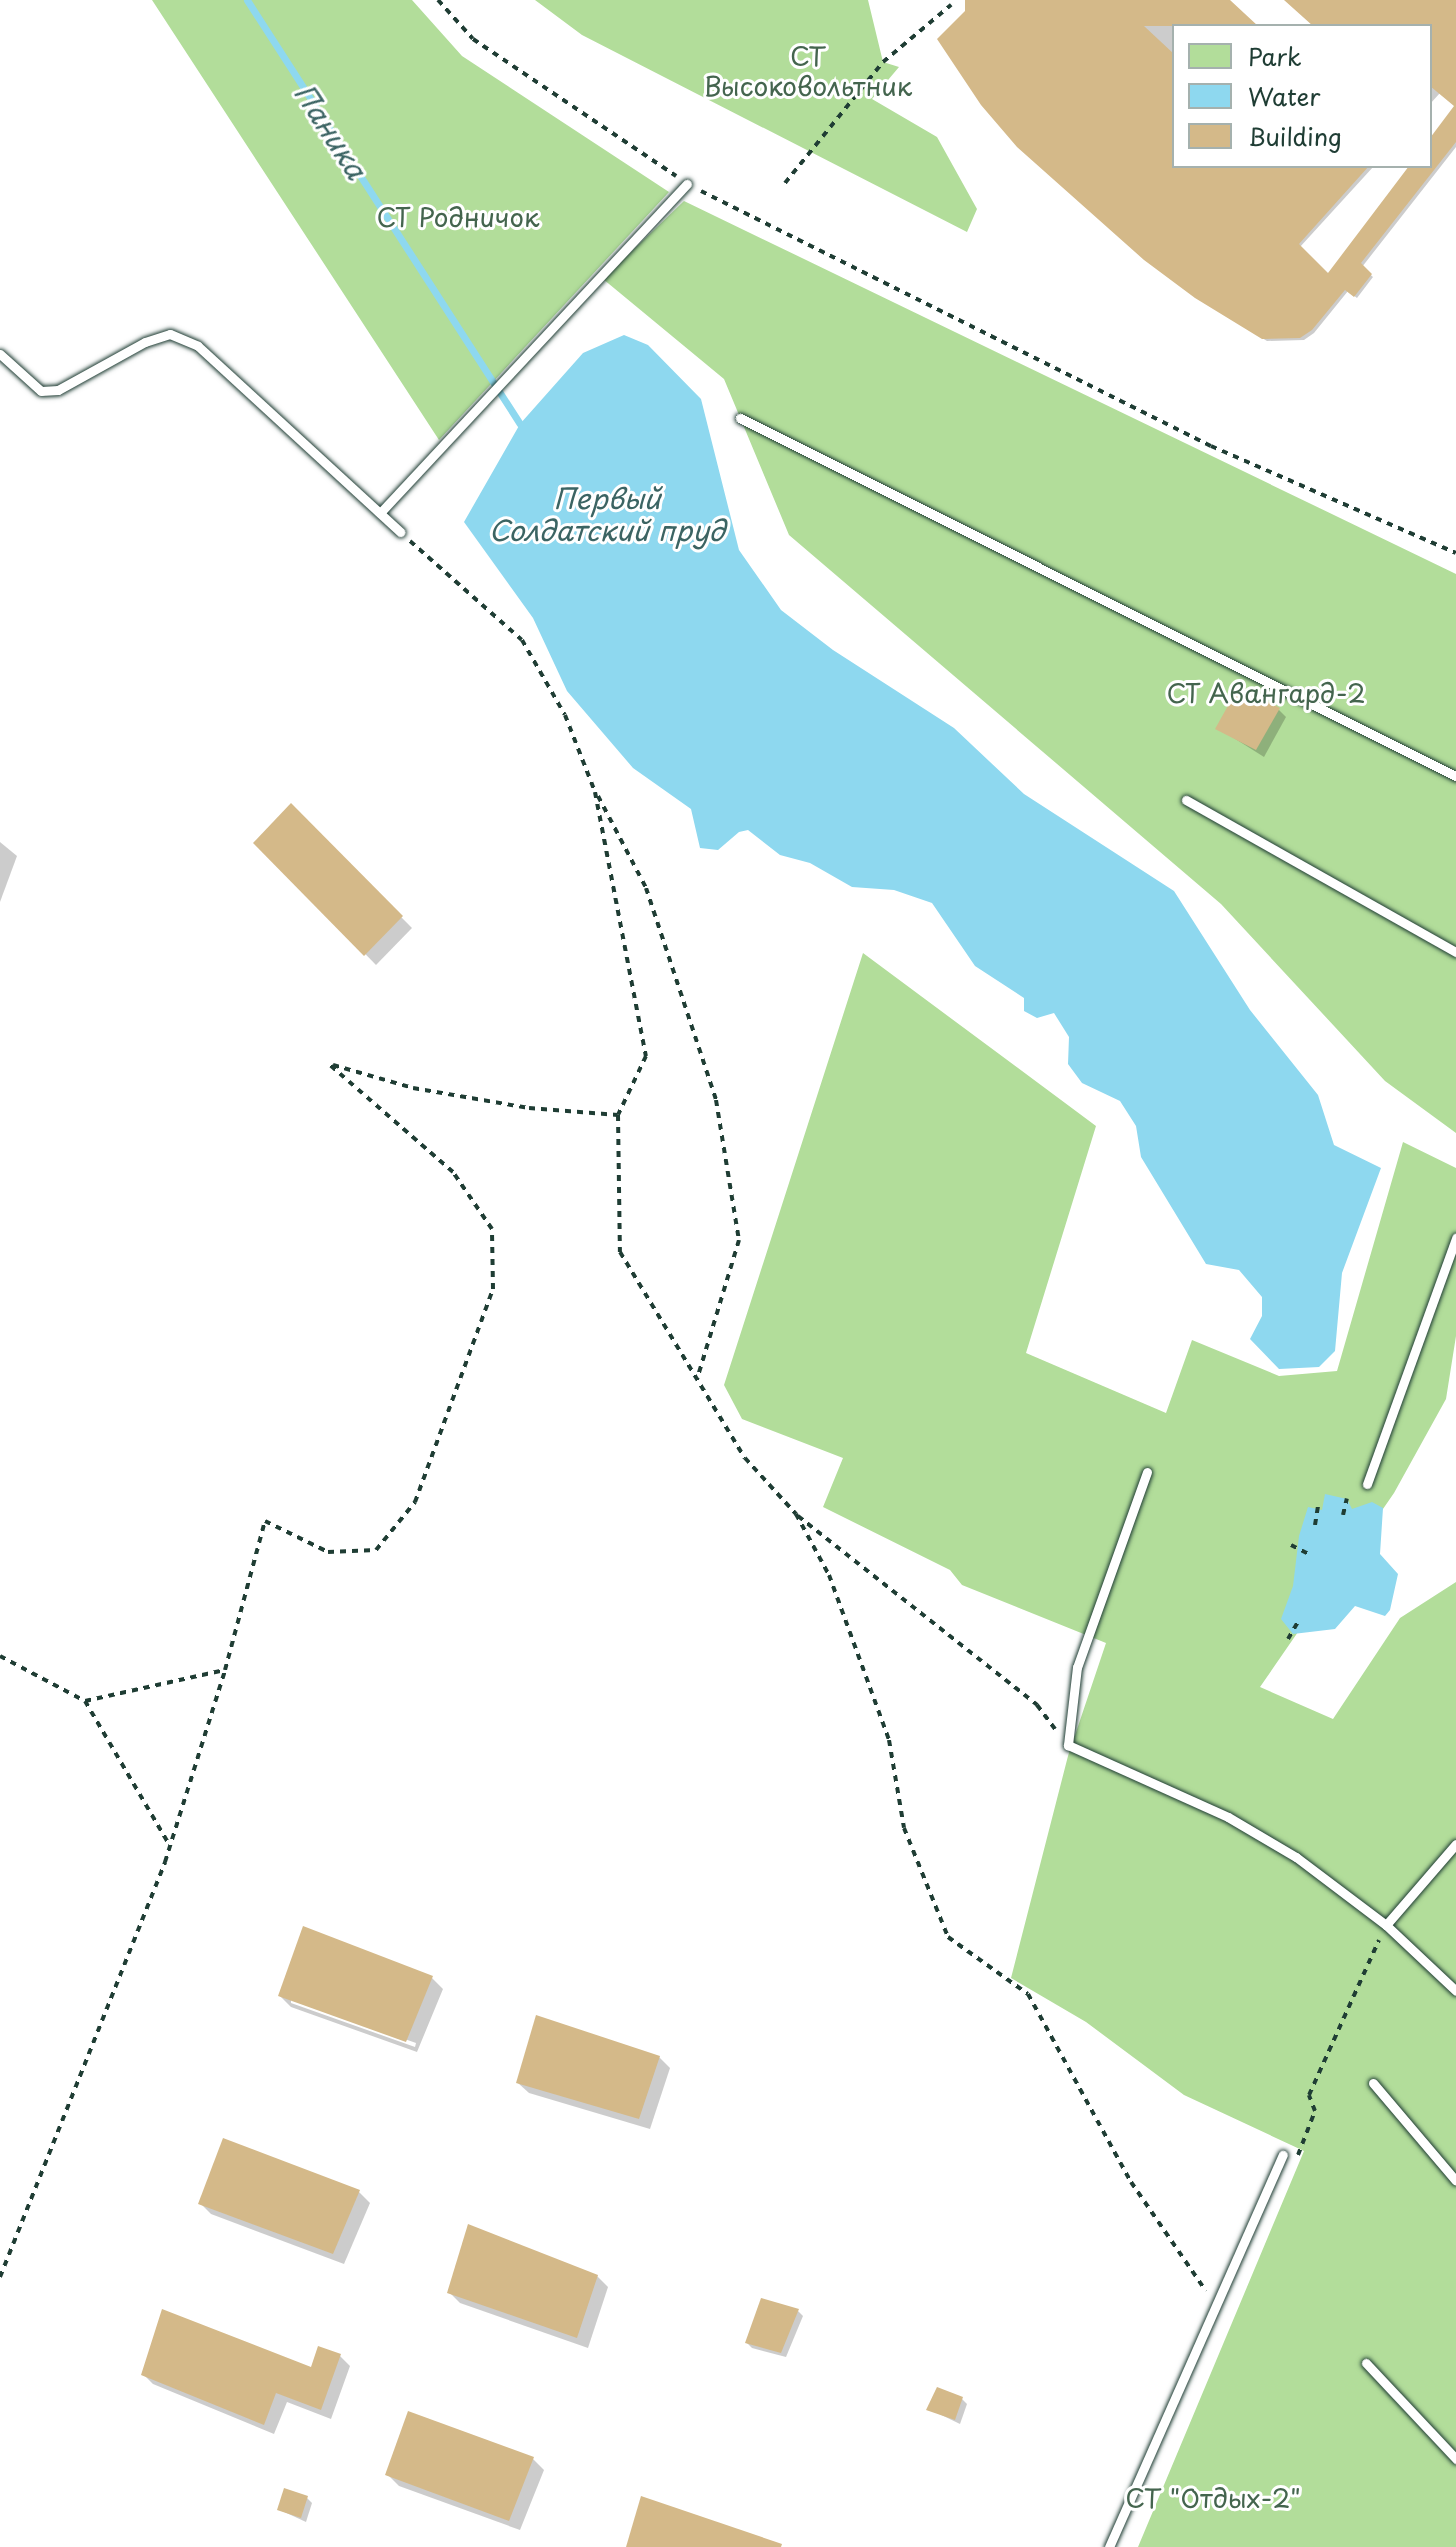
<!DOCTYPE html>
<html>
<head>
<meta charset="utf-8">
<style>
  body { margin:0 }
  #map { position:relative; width:1456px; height:2547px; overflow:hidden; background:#fff; font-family:"Playpen Sans",sans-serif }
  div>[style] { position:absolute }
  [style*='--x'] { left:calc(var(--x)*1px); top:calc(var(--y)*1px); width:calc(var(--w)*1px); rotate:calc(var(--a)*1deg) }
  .green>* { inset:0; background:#b2dd9a }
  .water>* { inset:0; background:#8ed8ef }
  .shadow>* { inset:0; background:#0003 }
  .stream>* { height:7px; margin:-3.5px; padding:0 3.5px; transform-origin:3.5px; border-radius:3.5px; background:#8ed8ef }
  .building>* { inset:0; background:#d4b989 }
  .path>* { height:4px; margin-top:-2px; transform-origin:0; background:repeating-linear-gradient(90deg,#1f3d34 0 6px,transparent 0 12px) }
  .roads { filter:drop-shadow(0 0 2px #1f3d34) drop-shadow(0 0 2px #1f3d34) }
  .lane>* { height:9px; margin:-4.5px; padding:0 4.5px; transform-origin:4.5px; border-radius:4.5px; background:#fff }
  span { translate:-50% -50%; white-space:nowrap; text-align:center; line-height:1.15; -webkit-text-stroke:6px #fff; paint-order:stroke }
  .park-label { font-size:26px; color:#44654e }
  .water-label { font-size:28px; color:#3b6463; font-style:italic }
  .legend { position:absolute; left:1172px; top:24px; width:260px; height:144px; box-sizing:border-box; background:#fff; border:2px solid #a5b1ae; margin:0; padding:10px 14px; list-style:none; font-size:24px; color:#1f3d34 }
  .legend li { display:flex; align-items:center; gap:16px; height:40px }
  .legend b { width:40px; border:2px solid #a5b1ae }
</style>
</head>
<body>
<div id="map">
  <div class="green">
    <div style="clip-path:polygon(152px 0,412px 0,462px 56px,669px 192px,439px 440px)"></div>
    <div style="clip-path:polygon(535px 0,868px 0,883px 62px,899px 67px,872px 99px,937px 137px,977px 209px,967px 232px,582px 35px)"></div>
    <div style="clip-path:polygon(684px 201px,1456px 574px,1456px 1133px,1385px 1081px,1221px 904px,789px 535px,724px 379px,603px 279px)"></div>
    <div style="clip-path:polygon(863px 953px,1096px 1126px,1026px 1353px,1166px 1413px,1192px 1340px,1279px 1376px,1337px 1371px,1403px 1142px,1456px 1168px,1456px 1336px,1446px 1399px,1394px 1493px,1260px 1687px,1333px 1719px,1400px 1618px,1456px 1582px,1456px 2547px,1138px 2547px,1304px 2151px,1184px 2095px,1086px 2022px,1011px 1978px,1068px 1756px,1106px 1643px,962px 1585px,950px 1570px,823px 1507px,843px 1458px,742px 1419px,724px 1385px)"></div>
  </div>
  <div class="water">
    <div style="clip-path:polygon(624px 335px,648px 345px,701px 399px,739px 550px,781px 610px,833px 650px,954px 728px,1024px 794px,1174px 891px,1250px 1010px,1318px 1095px,1334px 1145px,1381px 1168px,1342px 1273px,1335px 1351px,1319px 1367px,1279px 1369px,1250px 1339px,1262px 1316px,1262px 1297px,1239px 1270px,1206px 1264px,1141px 1157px,1136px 1126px,1120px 1101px,1082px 1083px,1068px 1064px,1069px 1037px,1054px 1013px,1037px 1018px,1024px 1011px,1024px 998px,975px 966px,932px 903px,894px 890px,852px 887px,810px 863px,780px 855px,748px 830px,739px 832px,718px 850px,700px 848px,691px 809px,633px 768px,567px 691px,533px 618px,464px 522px,520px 424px,583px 353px)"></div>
    <div style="clip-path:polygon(1325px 1494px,1347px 1499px,1352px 1509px,1372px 1502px,1383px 1508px,1380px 1554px,1398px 1574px,1390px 1610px,1385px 1616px,1355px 1606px,1335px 1629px,1293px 1634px,1281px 1619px,1293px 1586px,1299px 1536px,1308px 1507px,1322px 1510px)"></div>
  </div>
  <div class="shadow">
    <div style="clip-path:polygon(969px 0,1227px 0,1255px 26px,1174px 26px,1174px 166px,1374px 166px,1300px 247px,1328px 276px,1411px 166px,1430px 166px,1430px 141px,1456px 106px,1456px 147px,1362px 267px,1373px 277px,1357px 298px,1348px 291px,1314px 333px,1304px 340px,1267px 341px,1200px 300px,967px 11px)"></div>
    <div style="clip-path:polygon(1286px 0,1456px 0,1456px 106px,1440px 93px,1430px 104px,1430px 26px,1315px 26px)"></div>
    <div style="clip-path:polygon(1278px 709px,1286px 717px,1264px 757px,1218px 728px)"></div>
    <div style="clip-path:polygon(291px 806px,412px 928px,376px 965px,256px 842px)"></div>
    <div style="clip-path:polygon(0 842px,17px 856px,0 902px)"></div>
    <div style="clip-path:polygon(evenodd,432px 1978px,443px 1989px,417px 2052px,291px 2007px,280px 1996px,432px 1978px,291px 1999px,416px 2043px,415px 2047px,291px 2003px,291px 1999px)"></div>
    <div style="clip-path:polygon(659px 2057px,670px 2068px,650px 2129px,529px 2093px,518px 2083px)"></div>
    <div style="clip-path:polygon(359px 2192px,370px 2203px,344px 2264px,211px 2214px,200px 2203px)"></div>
    <div style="clip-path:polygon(597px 2276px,608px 2287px,588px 2348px,460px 2303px,449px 2292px)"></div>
    <div style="clip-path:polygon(798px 2311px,803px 2316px,786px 2357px,752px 2348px,747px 2343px)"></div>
    <div style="clip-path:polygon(340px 2356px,350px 2366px,331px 2419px,287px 2402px,274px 2434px,153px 2384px,143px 2374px,312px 2370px)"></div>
    <div style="clip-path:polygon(962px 2399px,967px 2404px,960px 2424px,929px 2409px)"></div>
    <div style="clip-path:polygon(533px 2459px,544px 2470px,520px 2530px,399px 2486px,388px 2475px)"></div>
    <div style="clip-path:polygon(307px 2498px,312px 2503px,306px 2522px,280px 2510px)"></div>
  </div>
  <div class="stream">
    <div style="--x:247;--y:0;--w:504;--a:57.22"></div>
  </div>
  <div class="building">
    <div style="clip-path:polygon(965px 0,1230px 0,1258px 26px,1144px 26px,1174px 54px,1174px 166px,1369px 166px,1299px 244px,1328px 273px,1409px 166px,1430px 166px,1430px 138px,1454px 106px,1430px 86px,1430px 26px,1313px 26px,1284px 0,1456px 0,1456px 142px,1361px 263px,1372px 274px,1354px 297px,1345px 290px,1312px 330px,1300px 338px,1262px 339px,1195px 298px,1144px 260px,1017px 147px,981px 105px,937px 39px,965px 11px)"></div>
    <div style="clip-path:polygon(1239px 686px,1280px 708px,1256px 750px,1215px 729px)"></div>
    <div style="clip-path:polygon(291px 803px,403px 916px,364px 956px,253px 843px)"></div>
    <div style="clip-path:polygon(303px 1926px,433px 1976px,406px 2042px,278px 1996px)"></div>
    <div style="clip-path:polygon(536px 2015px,660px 2056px,639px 2119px,516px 2083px)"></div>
    <div style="clip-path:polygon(223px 2138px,360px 2190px,333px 2254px,198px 2204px)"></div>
    <div style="clip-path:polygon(468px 2224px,598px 2275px,577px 2338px,447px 2293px)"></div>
    <div style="clip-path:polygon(761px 2298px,799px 2309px,781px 2353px,745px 2343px)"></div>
    <div style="clip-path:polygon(162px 2309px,311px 2367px,318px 2346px,341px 2354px,321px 2410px,276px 2393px,264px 2425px,141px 2375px)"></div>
    <div style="clip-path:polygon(937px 2387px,963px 2397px,955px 2420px,926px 2410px)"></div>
    <div style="clip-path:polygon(408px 2411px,534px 2457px,509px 2521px,385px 2475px)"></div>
    <div style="clip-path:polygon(284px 2488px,308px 2496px,301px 2518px,277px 2510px)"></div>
    <div style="clip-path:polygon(641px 2496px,782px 2544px,781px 2547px,626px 2547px)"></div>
  </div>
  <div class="path">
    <div style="--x:438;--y:0;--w:52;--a:48.1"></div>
    <div style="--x:473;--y:39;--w:245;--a:34"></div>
    <div style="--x:785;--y:183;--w:156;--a:-51"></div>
    <div style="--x:883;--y:62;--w:89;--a:-40"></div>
    <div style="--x:701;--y:191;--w:570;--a:26.57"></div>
    <div style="--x:1211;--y:446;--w:267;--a:23.6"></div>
    <div style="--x:410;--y:541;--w:149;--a:41.5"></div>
    <div style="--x:522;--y:640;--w:86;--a:60.2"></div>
    <div style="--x:565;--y:715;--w:83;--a:68.7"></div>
    <div style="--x:595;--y:792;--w:269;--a:79.1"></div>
    <div style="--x:646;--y:1056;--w:65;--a:115.4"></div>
    <div style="--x:618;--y:1115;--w:137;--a:89.2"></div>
    <div style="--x:620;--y:1252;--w:241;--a:58.8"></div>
    <div style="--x:745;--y:1458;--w:76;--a:47.7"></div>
    <div style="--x:796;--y:1514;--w:69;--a:61.6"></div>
    <div style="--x:829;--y:1575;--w:176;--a:70"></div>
    <div style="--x:889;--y:1740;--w:89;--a:80.3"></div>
    <div style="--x:904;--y:1828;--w:118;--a:68"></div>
    <div style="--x:948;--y:1937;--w:98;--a:35.5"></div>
    <div style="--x:1028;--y:1994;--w:214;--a:61.3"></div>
    <div style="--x:1131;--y:2182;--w:132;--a:55.5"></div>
    <div style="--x:598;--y:796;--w:104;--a:62.4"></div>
    <div style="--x:646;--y:888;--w:223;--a:71.7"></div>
    <div style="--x:716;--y:1100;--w:142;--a:80.7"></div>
    <div style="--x:739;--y:1240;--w:145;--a:106.8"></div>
    <div style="--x:333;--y:1065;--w:83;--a:16"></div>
    <div style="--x:413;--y:1088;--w:118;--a:9.8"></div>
    <div style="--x:529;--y:1108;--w:89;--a:4.5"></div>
    <div style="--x:1343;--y:1515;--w:17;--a:-77"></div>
    <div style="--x:798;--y:1516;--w:305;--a:38.3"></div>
    <div style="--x:1037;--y:1705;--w:30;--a:53"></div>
    <div style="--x:1315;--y:1525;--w:19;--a:-81"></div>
    <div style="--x:1291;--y:1545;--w:22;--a:27"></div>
    <div style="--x:1288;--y:1639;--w:20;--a:-60"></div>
    <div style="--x:0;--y:1656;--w:96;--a:27.9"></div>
    <div style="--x:85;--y:1701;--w:143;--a:-12.5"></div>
    <div style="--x:85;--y:1701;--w:166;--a:59.6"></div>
    <div style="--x:1298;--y:2155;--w:47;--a:-68.9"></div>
    <div style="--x:1315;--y:2111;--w:17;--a:-111"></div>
    <div style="--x:1309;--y:2095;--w:170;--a:-65.7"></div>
    <div style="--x:0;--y:2277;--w:447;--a:-68.3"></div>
    <div style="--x:165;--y:1862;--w:201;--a:-72.6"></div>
    <div style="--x:225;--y:1670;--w:154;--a:-75"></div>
    <div style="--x:265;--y:1521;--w:70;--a:26.2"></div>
    <div style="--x:328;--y:1552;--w:48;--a:-2.4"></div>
    <div style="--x:376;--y:1550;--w:62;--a:-50.9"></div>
    <div style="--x:415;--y:1502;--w:227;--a:-69.9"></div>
    <div style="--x:493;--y:1289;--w:60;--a:-91"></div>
    <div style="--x:492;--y:1229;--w:69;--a:-124.4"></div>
    <div style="--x:453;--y:1172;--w:163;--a:-139"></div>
  </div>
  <div class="roads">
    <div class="lane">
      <div style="--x:0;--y:354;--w:55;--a:42.1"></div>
      <div style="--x:41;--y:391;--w:17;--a:-3"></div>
      <div style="--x:58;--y:390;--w:99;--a:-28.9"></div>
      <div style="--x:145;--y:342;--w:26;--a:-18"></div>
      <div style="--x:170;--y:334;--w:30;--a:23"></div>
      <div style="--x:198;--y:346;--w:275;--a:42.6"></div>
      <div style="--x:740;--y:418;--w:801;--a:26.57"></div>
      <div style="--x:380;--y:513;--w:450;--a:-47"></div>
      <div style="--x:1186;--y:800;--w:310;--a:29.4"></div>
      <div style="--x:1147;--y:1472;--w:207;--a:109.7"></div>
      <div style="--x:1077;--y:1667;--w:79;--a:96.6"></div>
      <div style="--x:1068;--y:1745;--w:175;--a:24.2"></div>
      <div style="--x:1228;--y:1817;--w:79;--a:30.5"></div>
      <div style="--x:1296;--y:1857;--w:113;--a:37.1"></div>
      <div style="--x:1386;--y:1925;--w:96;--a:43.3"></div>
      <div style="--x:1367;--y:1484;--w:262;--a:-70.1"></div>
      <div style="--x:1386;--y:1925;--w:107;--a:-49.2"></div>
      <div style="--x:1373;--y:2083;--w:128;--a:49.7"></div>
      <div style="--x:1366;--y:2363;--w:132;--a:46.8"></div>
      <div style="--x:1109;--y:2547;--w:429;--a:-66.1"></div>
    </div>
  </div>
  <div class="park-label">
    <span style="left:808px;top:71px">СТ<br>Высоковольтник</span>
    <span style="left:458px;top:217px">СТ Родничок</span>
    <span style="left:1266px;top:693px">СТ Авангард-2</span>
    <span style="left:1213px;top:2498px">СТ "Отдых-2"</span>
  </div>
  <div class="water-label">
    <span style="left:331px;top:131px;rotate:57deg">Паника</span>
    <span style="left:607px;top:514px">Первый<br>Солдатский пруд</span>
  </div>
  <ul class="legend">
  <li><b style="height:22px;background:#b2dd9a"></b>Park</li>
  <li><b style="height:22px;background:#8ed8ef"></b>Water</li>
  <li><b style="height:22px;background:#d4b989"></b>Building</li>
  </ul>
</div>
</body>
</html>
